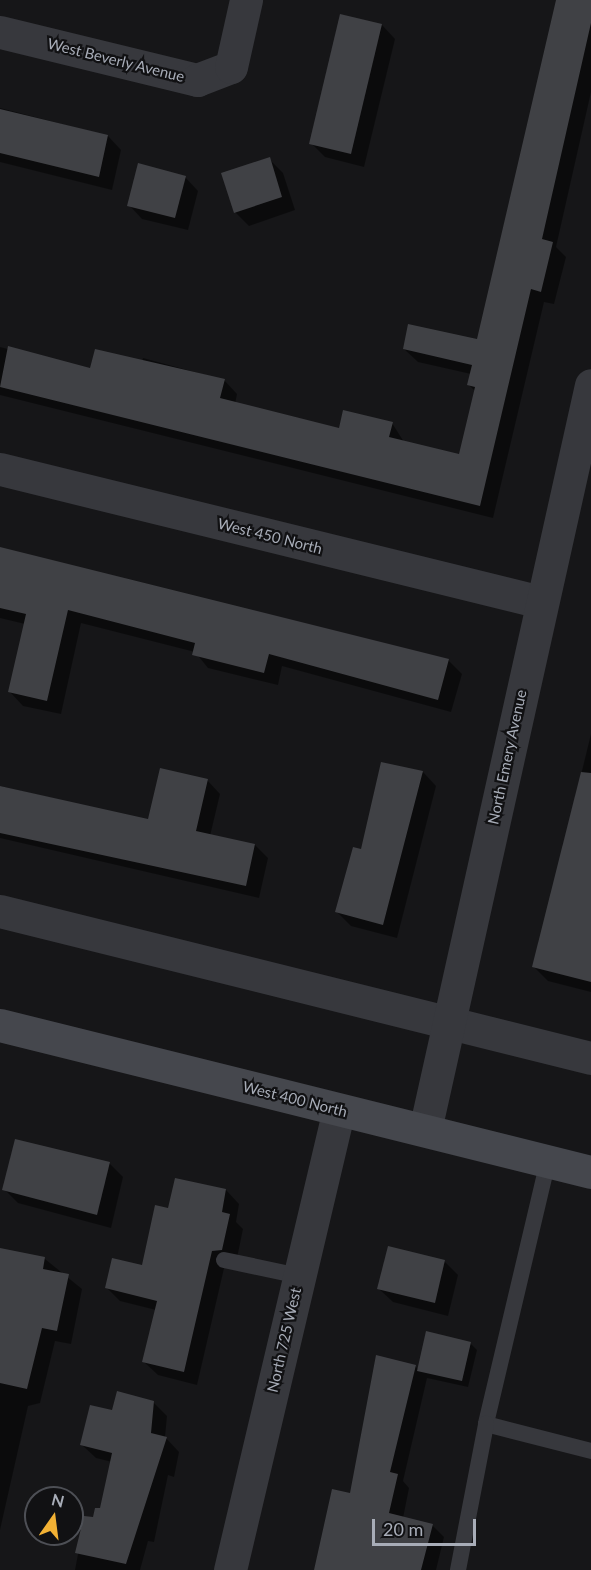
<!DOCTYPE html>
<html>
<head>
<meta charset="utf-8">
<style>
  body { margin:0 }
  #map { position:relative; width:591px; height:1570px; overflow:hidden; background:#161618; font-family:Lato,sans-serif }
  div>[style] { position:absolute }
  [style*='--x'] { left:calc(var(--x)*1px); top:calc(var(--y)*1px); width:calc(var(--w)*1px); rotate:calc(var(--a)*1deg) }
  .shadow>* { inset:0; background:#0007 }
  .building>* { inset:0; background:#404145 }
  .lane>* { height:16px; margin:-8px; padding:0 8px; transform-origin:8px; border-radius:8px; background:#37383d }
  .street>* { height:33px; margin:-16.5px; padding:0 16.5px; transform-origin:16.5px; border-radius:16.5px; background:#37383d }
  .secondary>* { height:33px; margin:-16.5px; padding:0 16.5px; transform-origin:16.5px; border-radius:16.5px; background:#45474d }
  span { translate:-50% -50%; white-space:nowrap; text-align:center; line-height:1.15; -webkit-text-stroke:4.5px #111113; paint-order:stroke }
  .street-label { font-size:15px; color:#a8adb8 }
  .north { position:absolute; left:24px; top:1486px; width:60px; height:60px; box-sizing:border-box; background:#111113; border:2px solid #4d4f55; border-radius:50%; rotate:14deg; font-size:16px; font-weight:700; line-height:24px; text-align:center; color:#a8adb8 }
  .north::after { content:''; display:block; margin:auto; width:21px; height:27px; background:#f2b134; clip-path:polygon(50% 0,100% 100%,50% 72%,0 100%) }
  .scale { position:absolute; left:372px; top:1519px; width:104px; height:27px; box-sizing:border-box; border:3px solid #a8adb8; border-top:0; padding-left:8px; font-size:18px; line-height:21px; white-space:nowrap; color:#a8adb8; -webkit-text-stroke:4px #111113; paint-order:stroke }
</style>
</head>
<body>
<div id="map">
  <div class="shadow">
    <div style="clip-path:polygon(558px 0,591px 0,591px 92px,556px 247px,566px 257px,554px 304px,544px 302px,493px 518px,0 395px,0 347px,91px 370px,142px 363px,143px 358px,224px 380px,237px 394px,235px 404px,340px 430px,392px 423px,404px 442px,460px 456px,476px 392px,469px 385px,471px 374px,418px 362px,404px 349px,478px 341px)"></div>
    <div style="clip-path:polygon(382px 25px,395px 39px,364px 167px,325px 157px,311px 143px)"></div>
    <div style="clip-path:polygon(0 108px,108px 136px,121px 150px,112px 190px,0 162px)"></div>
    <div style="clip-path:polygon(269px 159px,283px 173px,295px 210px,249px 226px,235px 212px)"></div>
    <div style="clip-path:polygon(185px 177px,198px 191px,188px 230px,142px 219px,129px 205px)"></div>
    <div style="clip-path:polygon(0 550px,448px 660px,462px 674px,451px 712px,282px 666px,278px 685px,208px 668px,195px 652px,81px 623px,61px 714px,23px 706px,10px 692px,25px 624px,0 618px)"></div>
    <div style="clip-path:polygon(591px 734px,591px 992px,548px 981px,534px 967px)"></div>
    <div style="clip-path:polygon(423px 772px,436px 786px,397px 938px,351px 926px,337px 912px,362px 851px)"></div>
    <div style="clip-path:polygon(207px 780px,220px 794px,210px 836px,255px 845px,268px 858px,259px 898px,0 838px,0 786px,150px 821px)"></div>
    <div style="clip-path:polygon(109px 1163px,123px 1177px,111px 1228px,18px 1203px,4px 1189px)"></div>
    <div style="clip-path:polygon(226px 1190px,239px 1204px,236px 1222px,243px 1229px,236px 1263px,225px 1264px,197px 1385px,158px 1375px,144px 1362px,156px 1310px,120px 1301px,107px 1288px,143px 1267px,170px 1210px)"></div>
    <div style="clip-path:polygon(45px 1259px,82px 1289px,71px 1344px,55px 1341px,40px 1403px,28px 1406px,0 1530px,0 1262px)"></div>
    <div style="clip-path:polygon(444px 1261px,458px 1275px,448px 1316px,393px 1302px,379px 1289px)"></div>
    <div style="clip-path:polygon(470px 1343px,477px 1350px,468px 1387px,427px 1378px,403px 1481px,409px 1488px,403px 1518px,432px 1525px,444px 1537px,436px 1570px,316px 1570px,415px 1366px,419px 1370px)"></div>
    <div style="clip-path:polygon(153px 1402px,167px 1416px,165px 1437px,179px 1452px,174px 1477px,168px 1475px,154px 1542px,148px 1541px,140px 1570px,75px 1570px,85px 1517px,94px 1519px,102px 1510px,112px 1462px,96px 1458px,82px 1445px,113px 1412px)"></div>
  </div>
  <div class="building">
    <div style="clip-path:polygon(556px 0,591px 0,591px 23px,542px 239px,553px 242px,541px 292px,531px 289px,480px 506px,0 387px,8px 346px,90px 368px,95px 349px,225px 379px,220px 398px,339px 428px,343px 410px,393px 422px,389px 437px,459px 454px,475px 387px,467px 385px,472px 365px,403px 349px,408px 324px,477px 339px)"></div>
    <div style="clip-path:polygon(340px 14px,382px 24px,351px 154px,309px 144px)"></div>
    <div style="clip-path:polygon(0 109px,108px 135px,99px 177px,0 153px)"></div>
    <div style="clip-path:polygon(270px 157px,282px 197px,234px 213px,221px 173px)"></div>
    <div style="clip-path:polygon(138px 163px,186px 176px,175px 218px,127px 206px)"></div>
    <div style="clip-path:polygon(0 547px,449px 659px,438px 700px,269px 654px,264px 673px,192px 655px,195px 643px,68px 610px,47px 701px,8px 692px,26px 614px,0 608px)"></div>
    <div style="clip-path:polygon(381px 762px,423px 771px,383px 925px,335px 912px,353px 847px,361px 849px)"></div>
    <div style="clip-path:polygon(160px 768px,208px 779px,196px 831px,255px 844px,246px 886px,0 833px,0 786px,148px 819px)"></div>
    <div style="clip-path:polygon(581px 772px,591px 773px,591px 982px,532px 967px)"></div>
    <div style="clip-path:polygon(15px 1139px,110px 1162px,97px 1215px,2px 1190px)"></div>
    <div style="clip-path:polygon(175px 1178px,226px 1189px,222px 1212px,230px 1214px,222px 1250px,212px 1251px,184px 1372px,142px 1362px,157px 1301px,105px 1288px,112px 1258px,142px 1265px,155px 1205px,168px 1208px)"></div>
    <div style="clip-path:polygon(388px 1246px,445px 1260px,435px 1303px,377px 1289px)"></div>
    <div style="clip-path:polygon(0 1248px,45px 1257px,43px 1269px,69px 1274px,57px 1331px,42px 1328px,27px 1389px,0 1383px)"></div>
    <div style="clip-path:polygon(426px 1331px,471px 1342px,462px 1381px,417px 1371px)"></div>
    <div style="clip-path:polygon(376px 1355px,416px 1365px,390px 1472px,398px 1474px,389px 1513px,433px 1524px,421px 1570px,314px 1570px,332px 1489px,350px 1493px)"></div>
    <div style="clip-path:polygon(117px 1391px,154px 1401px,151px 1433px,167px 1437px,126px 1564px,75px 1553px,84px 1516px,93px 1517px,95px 1508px,100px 1508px,112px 1453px,80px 1445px,90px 1405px,112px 1410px)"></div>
  </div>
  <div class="lane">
    <div style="--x:548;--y:1161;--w:270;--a:103.3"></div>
    <div style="--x:486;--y:1424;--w:108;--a:14.4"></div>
    <div style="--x:224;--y:1260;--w:77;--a:12"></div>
    <div style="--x:458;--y:1570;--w:149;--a:-79.1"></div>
  </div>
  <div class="street">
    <div style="--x:0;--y:32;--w:203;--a:13.7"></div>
    <div style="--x:197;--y:80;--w:36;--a:-21"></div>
    <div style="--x:231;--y:67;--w:69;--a:-77.4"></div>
    <div style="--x:0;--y:469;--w:557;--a:13.81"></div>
    <div style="--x:0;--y:911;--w:609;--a:13.97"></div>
    <div style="--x:425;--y:1130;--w:763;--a:-77.44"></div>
    <div style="--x:230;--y:1570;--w:473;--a:-76.7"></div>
  </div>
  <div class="secondary">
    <div style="--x:0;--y:1025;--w:609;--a:13.97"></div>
  </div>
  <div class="street-label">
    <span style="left:116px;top:60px;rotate:14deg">West Beverly Avenue</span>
    <span style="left:270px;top:536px;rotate:14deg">West 450 North</span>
    <span style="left:507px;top:757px;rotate:-78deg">North Emery Avenue</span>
    <span style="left:295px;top:1099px;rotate:14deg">West 400 North</span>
    <span style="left:284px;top:1340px;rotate:-77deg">North 725 West</span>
  </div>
  <div class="north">N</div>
  <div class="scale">20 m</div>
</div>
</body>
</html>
